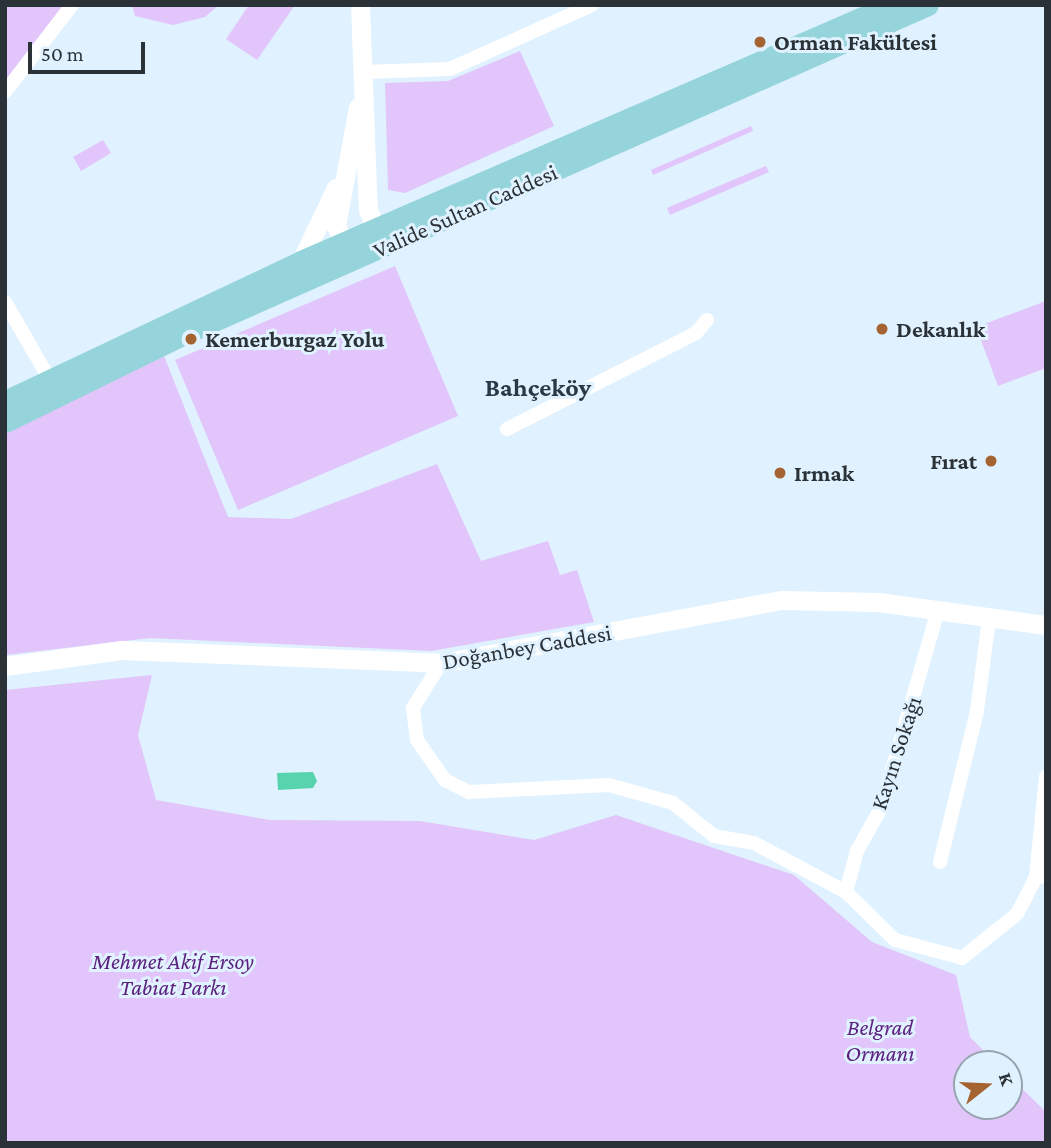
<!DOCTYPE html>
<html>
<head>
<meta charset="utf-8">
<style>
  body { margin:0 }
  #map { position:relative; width:1051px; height:1148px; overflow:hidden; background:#e0f2ff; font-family:"Crimson Pro",serif }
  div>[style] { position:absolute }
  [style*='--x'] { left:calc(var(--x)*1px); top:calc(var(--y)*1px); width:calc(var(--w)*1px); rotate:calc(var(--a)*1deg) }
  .green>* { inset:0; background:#e2c5fa }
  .water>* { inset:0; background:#57d3ad }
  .street>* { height:14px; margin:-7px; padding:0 7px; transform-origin:7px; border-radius:7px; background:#fff }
  .secondary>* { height:19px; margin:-9.5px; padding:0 9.5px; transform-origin:9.5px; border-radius:9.5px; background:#fff }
  .primary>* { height:21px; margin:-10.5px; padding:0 10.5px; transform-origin:10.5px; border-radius:10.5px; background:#95d4da }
  .dots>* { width:19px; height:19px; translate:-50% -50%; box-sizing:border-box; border:4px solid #e0f2ff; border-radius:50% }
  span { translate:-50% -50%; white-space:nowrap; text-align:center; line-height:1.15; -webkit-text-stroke:6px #e0f2ff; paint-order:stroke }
  .poi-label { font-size:23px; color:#2b3237; font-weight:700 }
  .left { translate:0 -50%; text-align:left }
  .right { translate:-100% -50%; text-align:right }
  .street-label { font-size:23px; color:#2b3237 }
  .park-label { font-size:23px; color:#5c217f; font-style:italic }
  .quarter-label { font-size:26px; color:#2a3843; font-weight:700 }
  .frame { position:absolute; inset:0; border:7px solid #2b3237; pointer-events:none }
  .north { position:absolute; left:953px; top:1050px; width:70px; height:70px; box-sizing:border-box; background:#e0f2ff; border:2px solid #98a5af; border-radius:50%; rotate:72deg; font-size:19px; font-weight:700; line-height:28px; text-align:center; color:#2b3237 }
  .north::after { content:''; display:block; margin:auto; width:24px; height:32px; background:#a66332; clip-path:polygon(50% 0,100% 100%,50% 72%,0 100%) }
  .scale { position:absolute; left:28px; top:42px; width:117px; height:32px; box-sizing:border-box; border:4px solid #2b3237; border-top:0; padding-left:9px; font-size:21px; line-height:24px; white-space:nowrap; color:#2b3237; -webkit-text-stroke:5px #e0f2ff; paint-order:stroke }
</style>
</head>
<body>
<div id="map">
  <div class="green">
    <div style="clip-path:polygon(5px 5px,72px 5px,5px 92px)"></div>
    <div style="clip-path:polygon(132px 5px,219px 5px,205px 17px,173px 25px,135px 16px)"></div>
    <div style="clip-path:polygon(249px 5px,295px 5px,257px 60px,226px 39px)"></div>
    <div style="clip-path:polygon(520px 51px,554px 126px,405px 193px,388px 190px,385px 83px,448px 81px)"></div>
    <div style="clip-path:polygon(751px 126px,753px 131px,653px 175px,651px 170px)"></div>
    <div style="clip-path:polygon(103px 140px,111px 153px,81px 171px,73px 157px)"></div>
    <div style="clip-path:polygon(766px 166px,769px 172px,670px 215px,667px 208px)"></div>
    <div style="clip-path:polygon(395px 266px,458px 416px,238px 510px,175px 360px)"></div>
    <div style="clip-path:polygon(1046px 301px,1046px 368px,998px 386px,976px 327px)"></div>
    <div style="clip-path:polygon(164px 356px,228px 517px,291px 519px,437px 464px,481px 561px,548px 541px,560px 575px,577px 570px,594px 622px,431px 651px,150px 638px,5px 655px,5px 430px)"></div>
    <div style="clip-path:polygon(152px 675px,138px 735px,156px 800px,270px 820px,420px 821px,534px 840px,616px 815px,794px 875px,872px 942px,956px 975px,970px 1037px,997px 1064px,967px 1064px,967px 1106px,1009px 1106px,1009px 1076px,1046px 1112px,1046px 1143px,5px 1143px,5px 690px)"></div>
  </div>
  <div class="water">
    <div style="clip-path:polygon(313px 772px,317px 781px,313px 788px,278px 790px,277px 773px)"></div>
  </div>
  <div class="street">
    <div style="--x:365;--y:72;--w:85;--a:-2"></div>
    <div style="--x:450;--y:69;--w:156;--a:-24.3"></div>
    <div style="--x:5;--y:92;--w:110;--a:-52.4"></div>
    <div style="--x:5;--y:302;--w:90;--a:60"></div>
    <div style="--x:507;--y:429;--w:212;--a:-26.9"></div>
    <div style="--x:696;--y:333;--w:17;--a:-50"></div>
    <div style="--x:441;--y:663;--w:53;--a:121.9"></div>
    <div style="--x:413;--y:708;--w:32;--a:83"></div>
    <div style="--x:417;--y:740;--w:49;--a:55"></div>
    <div style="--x:445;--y:780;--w:27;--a:27"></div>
    <div style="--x:469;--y:792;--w:140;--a:-2.9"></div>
    <div style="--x:609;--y:785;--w:66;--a:15.7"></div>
    <div style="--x:673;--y:803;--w:53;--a:38.8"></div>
    <div style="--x:714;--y:836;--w:41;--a:9.9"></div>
    <div style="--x:754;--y:843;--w:104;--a:28"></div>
    <div style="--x:846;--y:892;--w:69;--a:44.4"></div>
    <div style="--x:895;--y:940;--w:69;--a:15"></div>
    <div style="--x:962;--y:958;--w:70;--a:-38.7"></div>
    <div style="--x:1017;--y:914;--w:42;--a:-62.8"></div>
    <div style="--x:1036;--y:877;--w:10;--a:-6"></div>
    <div style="--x:940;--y:862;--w:155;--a:-76.2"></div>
    <div style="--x:977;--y:711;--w:94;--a:-82.6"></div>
    <div style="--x:1036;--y:877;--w:101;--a:-84.3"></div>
    <div style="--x:846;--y:892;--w:42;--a:-75"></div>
    <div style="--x:857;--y:851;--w:49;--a:-60.8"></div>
    <div style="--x:881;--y:808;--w:205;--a:-73.9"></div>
  </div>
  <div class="secondary">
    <div style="--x:360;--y:5;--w:205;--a:87.8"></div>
    <div style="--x:368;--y:210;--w:22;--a:68"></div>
    <div style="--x:354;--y:250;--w:12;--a:-145"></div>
    <div style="--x:344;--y:243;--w:19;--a:-115"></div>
    <div style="--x:336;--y:226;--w:121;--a:-79.5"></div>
    <div style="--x:301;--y:261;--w:81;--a:-64.4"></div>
    <div style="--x:5;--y:666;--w:118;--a:-7.8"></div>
    <div style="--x:122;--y:650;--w:319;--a:2.3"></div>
    <div style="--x:441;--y:663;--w:347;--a:-10.5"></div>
    <div style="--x:782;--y:600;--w:96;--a:1.2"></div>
    <div style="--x:878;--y:602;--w:170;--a:7.8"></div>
  </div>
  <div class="primary">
    <div style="--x:5;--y:401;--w:327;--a:-25.3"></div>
    <div style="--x:301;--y:261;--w:642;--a:-23.49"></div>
    <div style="--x:5;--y:422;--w:203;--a:-26.1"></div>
    <div style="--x:187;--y:333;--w:810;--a:-23.88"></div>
  </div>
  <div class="dots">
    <div style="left:760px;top:42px;background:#a66332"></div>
    <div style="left:882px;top:329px;background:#a66332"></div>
    <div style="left:191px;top:339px;background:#a66332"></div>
    <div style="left:991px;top:461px;background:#a66332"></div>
    <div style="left:780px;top:473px;background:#a66332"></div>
  </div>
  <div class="poi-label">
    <span class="left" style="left:774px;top:42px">Orman Fakültesi</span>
    <span class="left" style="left:896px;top:329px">Dekanlık</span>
    <span class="left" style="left:205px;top:339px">Kemerburgaz Yolu</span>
    <span class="right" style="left:977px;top:461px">Fırat</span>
    <span class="left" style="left:794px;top:473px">Irmak</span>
  </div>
  <div class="street-label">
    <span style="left:465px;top:211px;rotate:-24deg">Valide Sultan Caddesi</span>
    <span style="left:527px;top:647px;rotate:-10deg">Doğanbey Caddesi</span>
    <span style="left:896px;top:753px;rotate:-72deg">Kayın Sokağı</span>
  </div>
  <div class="park-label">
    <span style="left:173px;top:974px">Mehmet Akif Ersoy<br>Tabiat Parkı</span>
    <span style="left:880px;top:1040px">Belgrad<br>Ormanı</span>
  </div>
  <div class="quarter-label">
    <span style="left:538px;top:388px">Bahçeköy</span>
  </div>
  <div class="frame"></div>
  <div class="north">K</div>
  <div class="scale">50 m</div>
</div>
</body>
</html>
